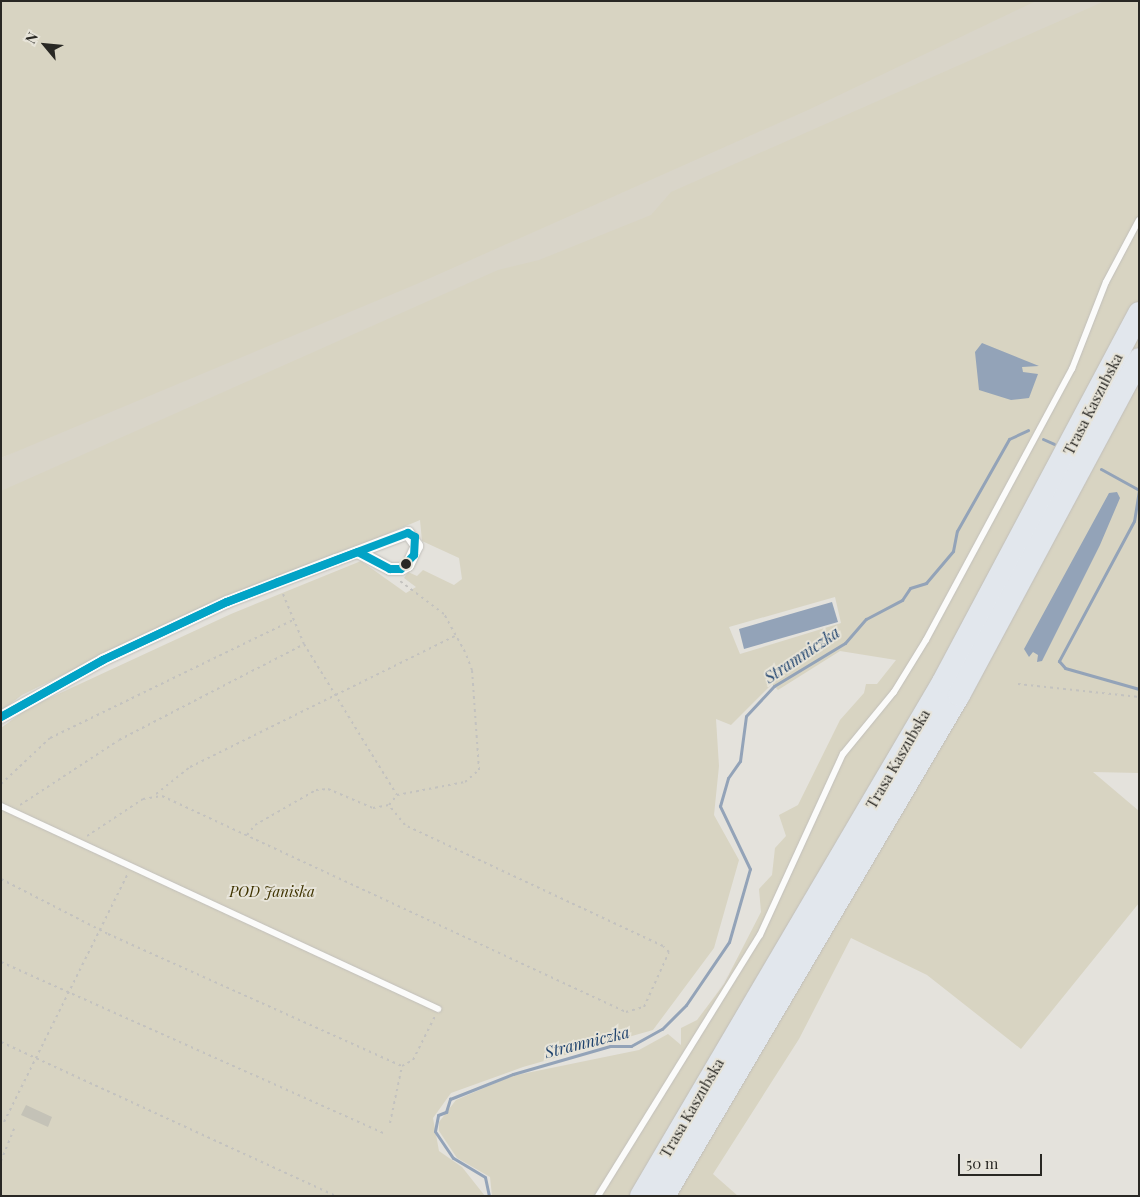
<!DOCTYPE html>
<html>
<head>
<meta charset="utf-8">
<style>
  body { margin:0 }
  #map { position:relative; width:1140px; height:1197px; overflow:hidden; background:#e4e2dc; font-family:"Playfair Display",serif }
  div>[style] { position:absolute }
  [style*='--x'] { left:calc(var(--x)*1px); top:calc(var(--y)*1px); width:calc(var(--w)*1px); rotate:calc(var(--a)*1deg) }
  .built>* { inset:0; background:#d9d5c9 }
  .green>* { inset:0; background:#d8d4c2 }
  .water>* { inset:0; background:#93a3b8 }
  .stream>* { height:3px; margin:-1.5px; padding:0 1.5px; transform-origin:1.5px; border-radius:1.5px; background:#93a3b8 }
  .building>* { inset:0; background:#c4c2b7 }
  .path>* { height:2px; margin-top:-1px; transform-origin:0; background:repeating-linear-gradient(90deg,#c3c2bf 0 2.5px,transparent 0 6.5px) }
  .roads { filter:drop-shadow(0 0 1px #c1bfba) drop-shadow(0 0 1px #c1bfba) }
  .lane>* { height:6px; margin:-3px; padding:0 3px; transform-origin:3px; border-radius:3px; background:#fbfbfa }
  .street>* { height:12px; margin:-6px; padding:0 6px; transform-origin:6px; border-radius:6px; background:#fbfbfa }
  .highway>* { height:22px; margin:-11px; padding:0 11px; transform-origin:11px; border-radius:11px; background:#e2e7ed }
  .bus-1>* { height:8px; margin:-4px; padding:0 4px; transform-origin:4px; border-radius:4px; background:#02a3c6 }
  .dots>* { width:14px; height:14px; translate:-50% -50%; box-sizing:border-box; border:2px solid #e7e4d9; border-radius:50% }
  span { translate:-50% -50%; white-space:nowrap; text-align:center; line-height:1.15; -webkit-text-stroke:4px #e7e4d9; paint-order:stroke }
  .street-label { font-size:15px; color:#292824 }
  .park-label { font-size:15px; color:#3f3300; font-style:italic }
  .water-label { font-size:16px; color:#1e426d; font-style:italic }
  .frame { position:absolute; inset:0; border:2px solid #292824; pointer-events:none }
  .north { position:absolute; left:20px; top:20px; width:50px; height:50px; -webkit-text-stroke:4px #e7e4d9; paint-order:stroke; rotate:298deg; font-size:14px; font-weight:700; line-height:20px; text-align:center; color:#292824 }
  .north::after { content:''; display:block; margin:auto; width:18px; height:22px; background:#292824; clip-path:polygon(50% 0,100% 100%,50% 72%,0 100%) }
  .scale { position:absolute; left:958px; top:1154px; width:84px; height:22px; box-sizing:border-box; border:2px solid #292824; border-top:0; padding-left:6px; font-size:15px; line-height:18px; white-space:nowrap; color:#292824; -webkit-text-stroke:4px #e7e4d9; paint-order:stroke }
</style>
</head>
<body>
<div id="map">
  <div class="built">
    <div style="clip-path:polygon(991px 1px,1139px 1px,741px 181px,1px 501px,1px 458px)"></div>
  </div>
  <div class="green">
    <div style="clip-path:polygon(1px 1px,1036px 1px,808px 110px,419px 283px,1px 458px)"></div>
    <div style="clip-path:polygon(evenodd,1105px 1px,1139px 1px,1139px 773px,1093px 772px,1139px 811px,1139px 903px,1021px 1049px,927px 975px,851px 938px,799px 1039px,713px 1174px,738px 1196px,492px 1196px,490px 1177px,457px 1158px,439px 1131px,439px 1122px,456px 1100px,512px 1076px,639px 1050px,668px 1034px,681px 1045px,681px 1028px,697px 1020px,724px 984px,761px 912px,759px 889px,772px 875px,775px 848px,786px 836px,779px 815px,798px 805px,840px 720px,864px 693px,866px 684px,877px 684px,896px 660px,840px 651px,778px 690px,772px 684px,731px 725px,716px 719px,719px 766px,714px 815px,739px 860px,714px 948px,653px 1030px,523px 1067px,451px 1093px,433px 1118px,439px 1151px,462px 1167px,485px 1196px,1px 1196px,1px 728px,28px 708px,231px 614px,361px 561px,406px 593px,416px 587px,404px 578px,408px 572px,417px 576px,423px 570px,454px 585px,462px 579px,459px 558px,422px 541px,420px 520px,105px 654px,22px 695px,1px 711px,1px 491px,498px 270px,539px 260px,651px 215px,671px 192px,1105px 1px,835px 597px,841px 623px,740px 654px,729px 627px,835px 597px)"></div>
  </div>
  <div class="water">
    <div style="clip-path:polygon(982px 343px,1039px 366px,1022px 367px,1023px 372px,1038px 374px,1029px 398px,1011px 400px,979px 390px,975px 352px)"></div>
    <div style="clip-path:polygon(1117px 492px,1120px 498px,1100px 545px,1042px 661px,1037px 662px,1038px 655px,1033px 652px,1029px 657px,1024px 649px,1109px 493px)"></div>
    <div style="clip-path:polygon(832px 602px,838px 622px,744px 649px,739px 629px)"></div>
  </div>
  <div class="stream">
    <div style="--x:1043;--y:439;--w:12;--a:24"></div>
    <div style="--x:1101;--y:469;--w:43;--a:28.9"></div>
    <div style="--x:1139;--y:490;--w:31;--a:99"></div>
    <div style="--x:1134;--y:521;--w:159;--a:118.2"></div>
    <div style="--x:1059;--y:661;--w:9;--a:49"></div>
    <div style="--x:1065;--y:668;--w:77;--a:15.8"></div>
    <div style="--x:489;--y:1196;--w:19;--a:-102"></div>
    <div style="--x:485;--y:1177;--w:37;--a:-149"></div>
    <div style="--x:453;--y:1158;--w:32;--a:-124"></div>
    <div style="--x:435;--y:1131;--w:16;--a:-79"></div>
    <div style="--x:438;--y:1115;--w:9;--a:-21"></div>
    <div style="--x:446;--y:1112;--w:14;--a:-73"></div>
    <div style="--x:450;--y:1099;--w:68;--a:-21.6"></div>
    <div style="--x:513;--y:1074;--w:101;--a:-16.1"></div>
    <div style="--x:610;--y:1046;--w:21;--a:0"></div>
    <div style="--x:631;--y:1046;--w:35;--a:-29"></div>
    <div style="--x:662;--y:1029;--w:34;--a:-45"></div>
    <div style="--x:686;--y:1005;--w:76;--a:-55.7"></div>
    <div style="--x:729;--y:942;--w:76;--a:-74"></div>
    <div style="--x:750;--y:869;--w:70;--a:-115.5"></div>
    <div style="--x:720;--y:806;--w:29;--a:-74"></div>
    <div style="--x:728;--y:778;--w:21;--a:-55"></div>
    <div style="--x:740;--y:761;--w:45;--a:-82.4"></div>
    <div style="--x:746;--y:716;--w:41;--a:-47"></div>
    <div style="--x:774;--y:686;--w:83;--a:-31.2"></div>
    <div style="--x:845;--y:643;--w:32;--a:-49"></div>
    <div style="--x:866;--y:619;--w:41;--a:-27.8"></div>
    <div style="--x:902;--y:600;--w:14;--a:-56"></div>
    <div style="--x:910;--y:588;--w:17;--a:-17"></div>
    <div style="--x:926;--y:583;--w:42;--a:-49.8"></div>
    <div style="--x:953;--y:551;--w:20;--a:-79"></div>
    <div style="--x:957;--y:531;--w:106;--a:-60.5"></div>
    <div style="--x:1009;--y:439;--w:21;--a:-25"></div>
  </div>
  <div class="building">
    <div style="clip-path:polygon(26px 1105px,52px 1117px,48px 1127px,21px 1115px)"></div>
  </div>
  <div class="path">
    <div style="--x:283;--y:594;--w:54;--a:67.2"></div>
    <div style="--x:304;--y:644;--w:177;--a:58.4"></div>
    <div style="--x:397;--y:795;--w:69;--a:-10.8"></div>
    <div style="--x:465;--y:782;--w:18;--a:-41"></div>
    <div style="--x:479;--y:770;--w:100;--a:-94"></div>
    <div style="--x:472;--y:670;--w:19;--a:-111"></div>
    <div style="--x:465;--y:652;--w:43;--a:-118.9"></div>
    <div style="--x:444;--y:614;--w:55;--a:-143.1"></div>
    <div style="--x:1018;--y:684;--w:122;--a:6.1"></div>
    <div style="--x:1;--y:784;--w:67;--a:-43.2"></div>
    <div style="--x:50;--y:738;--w:270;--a:-25.9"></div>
    <div style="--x:156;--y:794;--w:43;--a:-38.5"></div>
    <div style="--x:190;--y:767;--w:298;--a:-26.3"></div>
    <div style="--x:20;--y:805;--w:118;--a:-33.3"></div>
    <div style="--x:119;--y:740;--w:208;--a:-27.4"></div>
    <div style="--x:247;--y:835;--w:13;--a:-51"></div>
    <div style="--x:255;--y:825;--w:70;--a:-29.8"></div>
    <div style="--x:316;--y:790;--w:12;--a:-5"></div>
    <div style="--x:328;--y:789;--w:49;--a:22.9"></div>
    <div style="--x:373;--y:808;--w:16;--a:-11"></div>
    <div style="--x:87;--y:836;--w:67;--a:-33.5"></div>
    <div style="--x:143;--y:799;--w:19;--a:-9"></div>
    <div style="--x:162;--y:796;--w:512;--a:24.96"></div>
    <div style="--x:626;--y:1012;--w:19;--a:-16"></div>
    <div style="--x:644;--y:1007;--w:60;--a:-65.6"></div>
    <div style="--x:669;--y:952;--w:8;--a:-135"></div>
    <div style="--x:663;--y:946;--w:285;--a:-154.9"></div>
    <div style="--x:405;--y:825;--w:26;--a:-129"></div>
    <div style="--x:389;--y:805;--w:13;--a:-51"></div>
    <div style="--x:1;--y:879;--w:120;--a:27.2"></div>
    <div style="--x:108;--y:934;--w:322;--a:24.2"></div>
    <div style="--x:1;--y:962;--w:419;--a:24.1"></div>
    <div style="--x:1;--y:1042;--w:369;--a:24.7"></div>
    <div style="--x:4;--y:1122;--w:276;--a:-63.5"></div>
    <div style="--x:390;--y:1123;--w:58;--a:-78.1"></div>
    <div style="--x:402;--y:1066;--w:13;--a:-29"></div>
    <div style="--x:413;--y:1060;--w:49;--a:-63.4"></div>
    <div style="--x:1;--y:1161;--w:35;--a:-68"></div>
  </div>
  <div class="roads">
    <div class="lane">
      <div style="--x:1;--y:806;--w:482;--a:24.9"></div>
      <div style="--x:598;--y:1196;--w:307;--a:-58.2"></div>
      <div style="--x:760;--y:935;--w:199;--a:-65.4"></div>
      <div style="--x:843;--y:754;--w:80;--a:-50.6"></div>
      <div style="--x:894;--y:692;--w:61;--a:-58.4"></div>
      <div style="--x:926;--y:640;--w:308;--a:-61.7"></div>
      <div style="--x:1072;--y:369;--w:93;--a:-68.7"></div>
      <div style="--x:1106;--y:282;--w:70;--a:-62"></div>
    </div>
    <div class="street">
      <div style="--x:1;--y:717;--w:117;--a:-29.2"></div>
      <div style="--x:103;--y:660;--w:137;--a:-25.1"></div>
      <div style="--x:227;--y:602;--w:117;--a:-21.1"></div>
      <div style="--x:336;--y:560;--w:77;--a:-20.6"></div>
      <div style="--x:408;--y:533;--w:16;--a:55"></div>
      <div style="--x:417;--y:546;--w:21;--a:115"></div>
      <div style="--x:408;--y:565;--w:8;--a:150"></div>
      <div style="--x:401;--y:569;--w:11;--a:180"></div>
      <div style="--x:390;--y:569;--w:36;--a:-152"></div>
    </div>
    <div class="highway">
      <div style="--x:641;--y:1196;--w:596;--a:-59.56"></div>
      <div style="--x:943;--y:682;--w:418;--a:-62"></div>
      <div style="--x:664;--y:1196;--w:581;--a:-59.51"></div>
      <div style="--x:959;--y:695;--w:381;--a:-61.8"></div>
    </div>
  </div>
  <div class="bus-1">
    <div style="--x:408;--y:533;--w:8;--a:30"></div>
    <div style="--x:415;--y:537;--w:18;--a:93"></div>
    <div style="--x:414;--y:555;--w:19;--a:133"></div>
    <div style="--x:401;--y:569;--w:11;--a:180"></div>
    <div style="--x:390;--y:569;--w:36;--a:-152"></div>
    <div style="--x:358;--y:552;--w:140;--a:159.1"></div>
    <div style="--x:227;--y:602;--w:55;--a:-21.4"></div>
    <div style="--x:278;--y:582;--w:139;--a:-20.7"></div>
    <div style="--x:103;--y:660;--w:137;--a:-25.1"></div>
    <div style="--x:103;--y:660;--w:137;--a:-25.1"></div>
    <div style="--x:1;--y:717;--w:117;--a:-29.2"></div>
    <div style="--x:1;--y:717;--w:117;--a:-29.2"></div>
  </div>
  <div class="dots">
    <div style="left:406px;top:564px;background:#292824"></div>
  </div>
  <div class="street-label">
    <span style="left:1093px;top:404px;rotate:-63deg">Trasa Kaszubska</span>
    <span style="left:898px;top:759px;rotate:-60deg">Trasa Kaszubska</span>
    <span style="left:692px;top:1108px;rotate:-60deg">Trasa Kaszubska</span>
  </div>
  <div class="park-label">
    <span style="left:272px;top:892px">POD Janiska</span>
  </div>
  <div class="water-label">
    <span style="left:802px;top:655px;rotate:-34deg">Stramniczka</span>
    <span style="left:587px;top:1042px;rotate:-14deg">Stramniczka</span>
  </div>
  <div class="frame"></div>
  <div class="north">N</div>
  <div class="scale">50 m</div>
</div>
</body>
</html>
